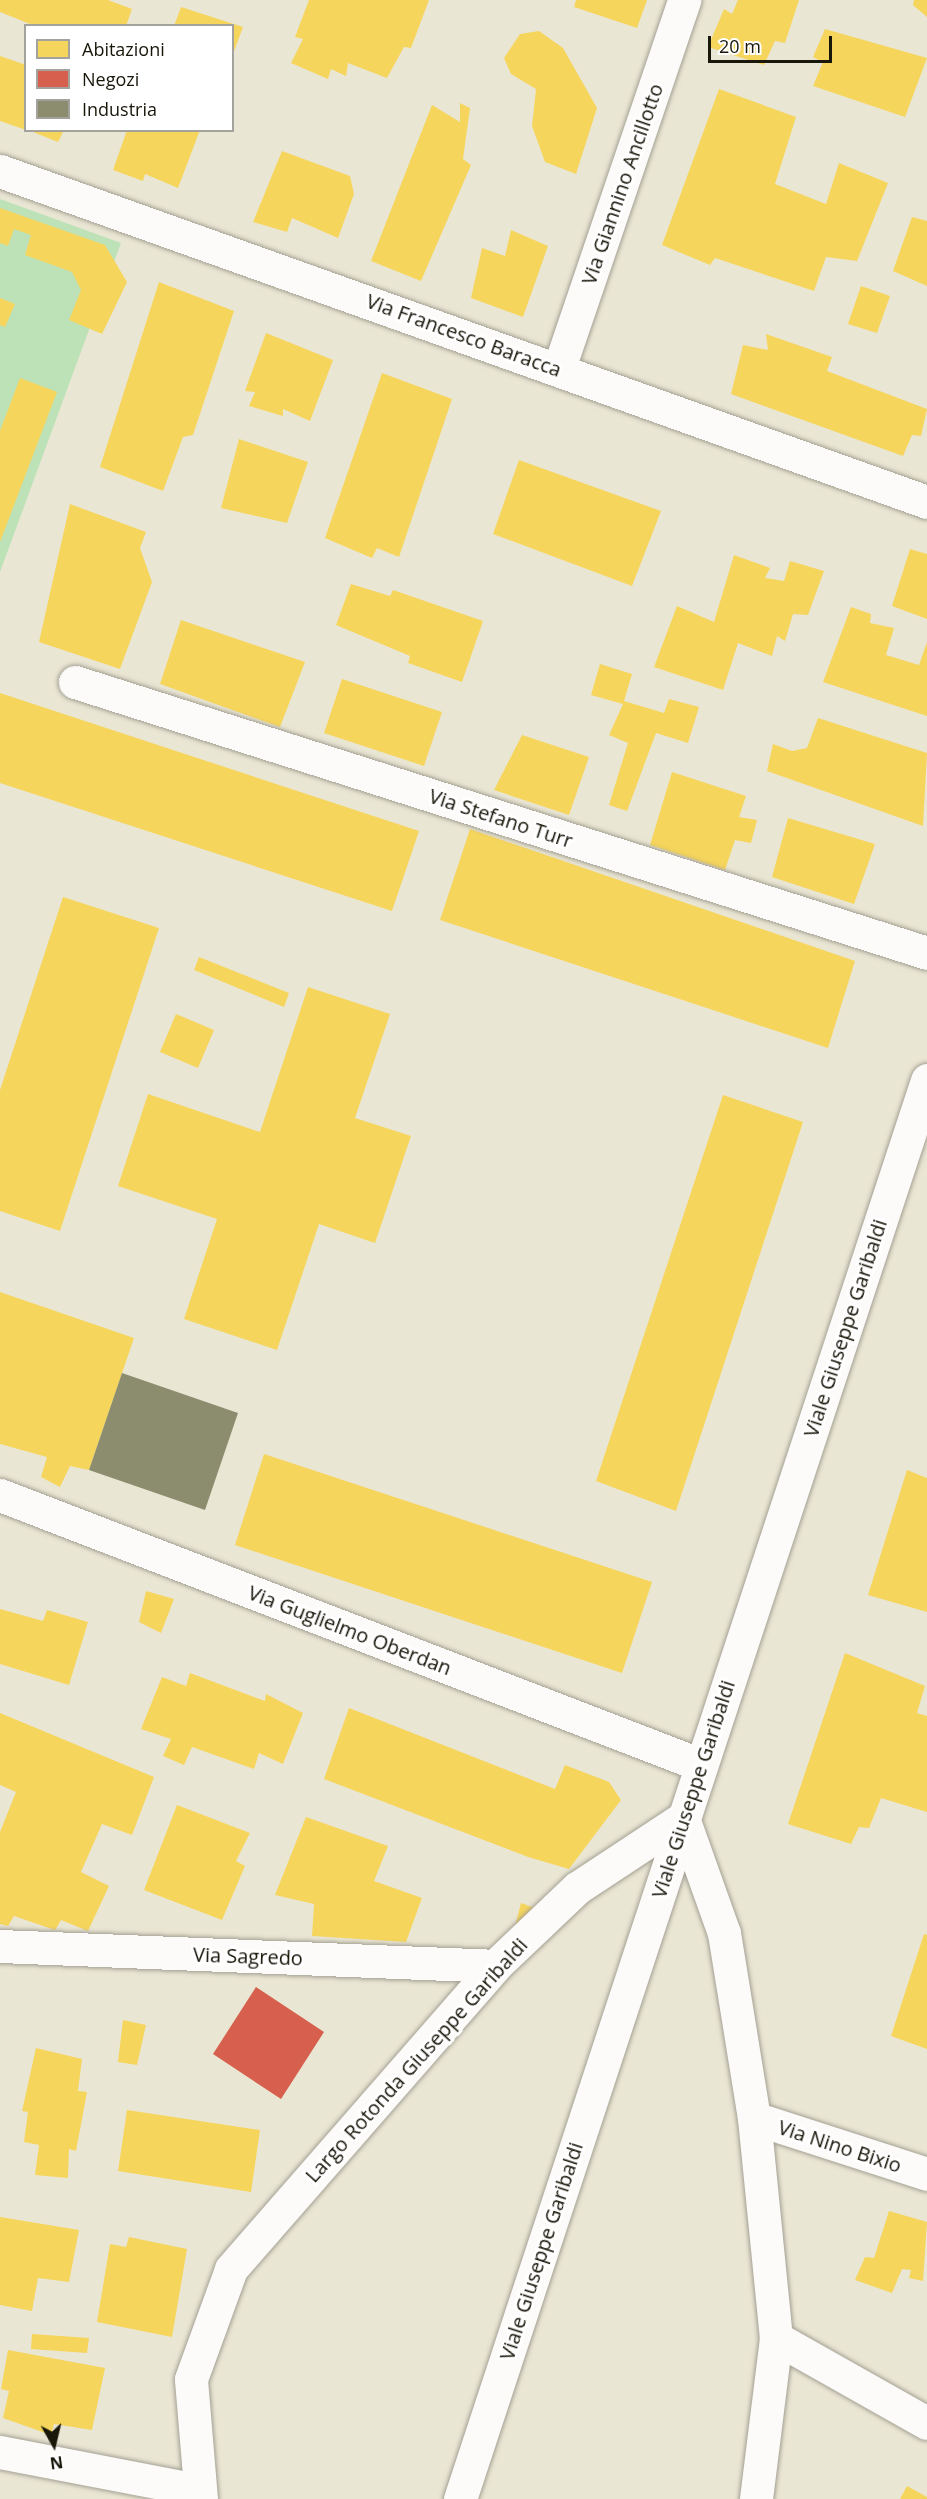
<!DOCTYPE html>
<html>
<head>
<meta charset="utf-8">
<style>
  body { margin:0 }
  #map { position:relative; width:927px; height:2499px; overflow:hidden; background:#eae6d4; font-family:"Open Sans",sans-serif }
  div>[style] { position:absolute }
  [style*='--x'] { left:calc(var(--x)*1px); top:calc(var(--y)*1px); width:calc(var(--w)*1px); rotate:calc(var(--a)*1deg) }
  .green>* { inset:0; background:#bee2b7 }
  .homes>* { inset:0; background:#f6d55c }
  .shops>* { inset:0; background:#d6604d }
  .industry>* { inset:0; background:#8c8c6e }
  .roads { filter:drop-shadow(0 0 2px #a4a194) drop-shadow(0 0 2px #a4a194) }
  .minor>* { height:33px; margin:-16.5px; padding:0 16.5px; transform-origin:16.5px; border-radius:16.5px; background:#fcfbf9 }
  span { translate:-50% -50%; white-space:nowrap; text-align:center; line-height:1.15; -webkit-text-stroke:6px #fff; paint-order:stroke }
  .street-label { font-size:20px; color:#19160a }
  .legend { position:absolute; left:24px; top:24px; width:210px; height:108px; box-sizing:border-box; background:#fff; border:2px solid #a3a29d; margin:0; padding:8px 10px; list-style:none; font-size:18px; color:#19160a }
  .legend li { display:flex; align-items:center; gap:12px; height:30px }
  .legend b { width:30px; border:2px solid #a3a29d }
  .north { position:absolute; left:24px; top:2415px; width:60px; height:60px; -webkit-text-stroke:4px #fff; paint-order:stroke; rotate:172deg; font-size:16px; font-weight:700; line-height:24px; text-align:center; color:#19160a }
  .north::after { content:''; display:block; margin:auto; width:21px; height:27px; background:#19160a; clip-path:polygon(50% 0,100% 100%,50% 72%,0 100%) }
  .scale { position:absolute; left:708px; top:36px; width:124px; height:27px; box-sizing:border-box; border:3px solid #19160a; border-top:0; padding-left:8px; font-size:18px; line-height:21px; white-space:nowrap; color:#19160a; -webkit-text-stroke:4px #fff; paint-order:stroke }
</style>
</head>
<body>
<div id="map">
  <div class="green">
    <div style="clip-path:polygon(0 199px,121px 243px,0 572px)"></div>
  </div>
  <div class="homes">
    <div style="clip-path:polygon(0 0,108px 0,132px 9px,126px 26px,35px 26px,0 12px)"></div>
    <div style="clip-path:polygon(309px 0,429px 0,411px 48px,404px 47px,387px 78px,348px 63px,346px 76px,331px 69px,328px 79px,291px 63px,303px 39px,295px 37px)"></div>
    <div style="clip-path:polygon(576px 0,647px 0,637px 28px,574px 7px)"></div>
    <div style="clip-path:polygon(738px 0,799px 0,785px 43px,775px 41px,764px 65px,708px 47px,724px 9px,732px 14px)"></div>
    <div style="clip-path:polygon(914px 0,927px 0,927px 17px,913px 5px)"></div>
    <div style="clip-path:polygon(181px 7px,243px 27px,233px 54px,232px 26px,174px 26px)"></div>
    <div style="clip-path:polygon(825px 29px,927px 58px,905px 117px,813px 86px,823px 62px,813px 57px)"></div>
    <div style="clip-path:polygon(539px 31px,563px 48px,597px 108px,576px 174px,545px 162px,532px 126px,536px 89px,511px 74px,504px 58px,520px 34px)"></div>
    <div style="clip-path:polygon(0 56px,26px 65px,26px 130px,0 121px)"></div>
    <div style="clip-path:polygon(719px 89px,796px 117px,775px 184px,826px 204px,839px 163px,888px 183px,857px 261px,826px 257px,814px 291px,715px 258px,710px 265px,662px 245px)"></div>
    <div style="clip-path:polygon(460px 103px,470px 108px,463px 159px,471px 165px,421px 281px,371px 261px,432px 105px,460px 122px)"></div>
    <div style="clip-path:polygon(28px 130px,64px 130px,58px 142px)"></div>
    <div style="clip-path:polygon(127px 130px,200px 130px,178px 188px,145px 174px,143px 181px,113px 170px)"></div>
    <div style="clip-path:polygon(282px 151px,350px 176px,354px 194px,338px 238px,292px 218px,287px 232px,253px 222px)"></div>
    <div style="clip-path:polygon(0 208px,105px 245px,127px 282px,102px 334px,69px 320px,81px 290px,72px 272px,25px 255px,31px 235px,14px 229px,8px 246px,0 243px)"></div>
    <div style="clip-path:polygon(912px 217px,927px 221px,927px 286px,893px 271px)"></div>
    <div style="clip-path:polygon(511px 230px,548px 246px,523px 317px,471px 298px,482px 248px,505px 256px)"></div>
    <div style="clip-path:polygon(159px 282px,234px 311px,193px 435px,183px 437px,163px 491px,100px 467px)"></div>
    <div style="clip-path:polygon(861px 286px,890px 296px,877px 333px,848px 324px)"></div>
    <div style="clip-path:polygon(0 298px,15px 304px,5px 327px,0 325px)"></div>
    <div style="clip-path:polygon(266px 333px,333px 360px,310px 421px,283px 409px,283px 416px,249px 406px,255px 392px,245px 391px)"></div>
    <div style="clip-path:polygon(766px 334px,832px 357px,827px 371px,927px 409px,921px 436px,912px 435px,903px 456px,731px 394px,743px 345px,768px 350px)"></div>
    <div style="clip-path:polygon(382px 373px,452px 399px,399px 557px,377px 548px,372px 558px,325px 538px)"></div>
    <div style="clip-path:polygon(20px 378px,57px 392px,0 542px,0 431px)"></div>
    <div style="clip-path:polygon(239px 439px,308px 462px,287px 523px,221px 508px)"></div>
    <div style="clip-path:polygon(519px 460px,661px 511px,632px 586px,493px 534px)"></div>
    <div style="clip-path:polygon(70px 504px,146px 532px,140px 548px,152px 582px,120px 669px,39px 642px)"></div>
    <div style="clip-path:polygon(910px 549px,927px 554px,927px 619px,892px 606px)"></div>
    <div style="clip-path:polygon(734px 555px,770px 568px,765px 578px,784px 581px,790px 561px,824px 571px,808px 615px,793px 614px,785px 641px,777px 636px,772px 656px,738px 643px,723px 690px,654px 667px,677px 606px,714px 622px)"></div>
    <div style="clip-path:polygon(351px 584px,390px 596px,393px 590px,483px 621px,462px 682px,408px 663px,410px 656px,336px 625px)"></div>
    <div style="clip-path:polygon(851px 607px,871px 614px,870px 623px,894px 628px,886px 655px,919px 665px,927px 642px,927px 716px,823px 682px)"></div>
    <div style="clip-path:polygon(181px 620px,305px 662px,280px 727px,160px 684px)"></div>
    <div style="clip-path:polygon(600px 664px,632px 674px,624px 701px,664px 713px,669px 699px,699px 707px,688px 743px,656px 733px,627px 811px,609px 805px,628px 743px,609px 735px,623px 704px,591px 695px)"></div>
    <div style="clip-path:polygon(342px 679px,442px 712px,424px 766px,324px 733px)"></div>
    <div style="clip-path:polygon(0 693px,419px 831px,392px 911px,0 783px)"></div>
    <div style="clip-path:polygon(818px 718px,927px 753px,923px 826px,767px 771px,773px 744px,792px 751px,807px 748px)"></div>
    <div style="clip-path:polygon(522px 735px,589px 757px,569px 815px,494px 790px)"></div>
    <div style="clip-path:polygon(672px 772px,746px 796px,739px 817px,757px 820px,751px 843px,735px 840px,725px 870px,650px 845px)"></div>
    <div style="clip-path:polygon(788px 818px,875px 844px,854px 904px,772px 877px)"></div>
    <div style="clip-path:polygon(470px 829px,855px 961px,828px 1048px,440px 920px)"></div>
    <div style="clip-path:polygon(63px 897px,159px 928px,60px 1231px,0 1211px,0 1090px)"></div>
    <div style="clip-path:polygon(199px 957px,289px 993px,284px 1007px,194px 970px)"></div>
    <div style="clip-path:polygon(308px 987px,390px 1014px,355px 1118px,411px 1136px,375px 1243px,319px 1224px,277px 1350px,184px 1319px,217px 1219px,118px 1186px,148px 1094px,260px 1132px)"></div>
    <div style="clip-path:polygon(176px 1014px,214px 1030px,198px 1068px,160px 1052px)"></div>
    <div style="clip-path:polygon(723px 1095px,803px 1122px,676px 1511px,596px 1481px)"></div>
    <div style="clip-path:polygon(0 1292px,134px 1338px,89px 1470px,70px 1466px,60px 1487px,41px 1477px,47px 1457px,0 1444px)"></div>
    <div style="clip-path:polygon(264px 1454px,652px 1582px,622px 1673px,235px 1545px)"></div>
    <div style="clip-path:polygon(907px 1470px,927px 1478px,927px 1612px,868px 1595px)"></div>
    <div style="clip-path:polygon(146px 1591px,174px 1599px,161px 1633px,139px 1622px)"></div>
    <div style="clip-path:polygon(0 1609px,43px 1621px,47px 1610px,88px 1622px,69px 1685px,0 1664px)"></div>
    <div style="clip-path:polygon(845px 1653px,925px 1686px,917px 1713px,927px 1716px,927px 1812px,881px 1798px,869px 1828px,859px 1827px,851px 1844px,788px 1824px)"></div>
    <div style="clip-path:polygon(190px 1673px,265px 1701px,266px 1694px,303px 1713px,283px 1764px,259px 1753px,254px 1769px,192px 1747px,184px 1765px,163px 1756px,171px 1739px,141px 1729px,162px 1677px,186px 1686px)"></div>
    <div style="clip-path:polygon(349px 1708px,555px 1789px,565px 1765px,609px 1782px,621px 1800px,569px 1869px,528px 1857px,324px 1779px)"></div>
    <div style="clip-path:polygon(0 1713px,154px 1777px,132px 1835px,102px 1824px,81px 1872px,109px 1886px,88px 1931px,61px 1920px,55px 1930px,14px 1916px,8px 1926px,0 1924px,0 1832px,16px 1792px,0 1785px)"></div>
    <div style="clip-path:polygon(177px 1805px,250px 1833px,236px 1861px,245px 1866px,222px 1920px,144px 1890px)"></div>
    <div style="clip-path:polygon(306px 1817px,388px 1846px,374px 1881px,422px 1898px,406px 1942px,312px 1936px,314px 1904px,275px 1895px)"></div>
    <div style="clip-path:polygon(521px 1903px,543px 1911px,513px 1934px)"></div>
    <div style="clip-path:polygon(924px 1934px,927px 1935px,927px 2049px,891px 2036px)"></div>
    <div style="clip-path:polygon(123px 2020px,146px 2025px,137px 2065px,118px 2062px)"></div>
    <div style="clip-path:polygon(36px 2048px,82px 2059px,78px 2091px,87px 2092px,76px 2151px,69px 2149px,68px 2178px,35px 2175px,39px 2145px,24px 2142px,28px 2112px,22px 2111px)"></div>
    <div style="clip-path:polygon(127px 2110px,260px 2130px,251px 2192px,118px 2171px)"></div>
    <div style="clip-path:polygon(889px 2211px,927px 2222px,923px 2281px,909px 2278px,911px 2270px,902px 2269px,892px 2293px,855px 2280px,865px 2257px,874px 2258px)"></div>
    <div style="clip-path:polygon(0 2217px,79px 2230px,69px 2282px,38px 2278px,32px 2311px,0 2305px)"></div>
    <div style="clip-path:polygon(129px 2237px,187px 2249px,172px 2337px,97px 2322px,110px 2244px,126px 2247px)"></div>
    <div style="clip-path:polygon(32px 2334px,89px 2338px,87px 2353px,31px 2349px)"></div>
    <div style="clip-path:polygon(8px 2350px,105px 2368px,92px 2430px,54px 2424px,51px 2435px,3px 2418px,9px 2391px,1px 2389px)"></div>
    <div style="clip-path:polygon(907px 2486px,927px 2497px,927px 2499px,900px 2499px)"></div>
  </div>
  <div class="shops">
    <div style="clip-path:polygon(256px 1987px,324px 2032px,281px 2099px,213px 2054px)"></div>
  </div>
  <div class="industry">
    <div style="clip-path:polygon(122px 1373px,238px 1413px,205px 1510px,89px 1470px)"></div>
  </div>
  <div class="roads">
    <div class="minor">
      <div style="--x:0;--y:171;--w:984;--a:19.65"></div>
      <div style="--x:559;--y:368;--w:389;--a:-71.2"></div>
      <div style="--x:75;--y:682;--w:894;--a:17.64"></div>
      <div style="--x:0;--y:1495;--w:751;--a:21.06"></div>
      <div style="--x:0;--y:1946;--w:495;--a:2.3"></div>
      <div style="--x:754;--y:2118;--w:182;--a:17.9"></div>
      <div style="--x:776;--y:2338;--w:173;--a:29.4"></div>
      <div style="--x:0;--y:2452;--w:201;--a:10.9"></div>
      <div style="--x:201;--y:2499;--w:120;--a:-94.8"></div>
      <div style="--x:191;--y:2379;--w:117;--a:-70"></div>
      <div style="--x:231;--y:2269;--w:402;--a:-48.9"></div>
      <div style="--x:495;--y:1966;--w:113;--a:-43.6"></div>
      <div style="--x:577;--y:1888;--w:127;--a:-33.4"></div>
      <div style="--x:683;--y:1818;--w:122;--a:70.4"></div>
      <div style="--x:724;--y:1933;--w:187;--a:80.8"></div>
      <div style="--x:754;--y:2118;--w:221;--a:84.3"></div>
      <div style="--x:776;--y:2338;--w:162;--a:97.1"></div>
      <div style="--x:460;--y:2499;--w:1494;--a:-71.78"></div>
    </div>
  </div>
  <div class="street-label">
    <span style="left:622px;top:184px;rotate:-71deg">Via Giannino Ancillotto</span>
    <span style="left:464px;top:335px;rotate:20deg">Via Francesco Baracca</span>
    <span style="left:501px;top:818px;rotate:18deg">Via Stefano Turr</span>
    <span style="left:845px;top:1328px;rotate:-72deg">Viale Giuseppe Garibaldi</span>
    <span style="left:350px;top:1630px;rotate:21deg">Via Guglielmo Oberdan</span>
    <span style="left:693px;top:1789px;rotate:-72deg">Viale Giuseppe Garibaldi</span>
    <span style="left:248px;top:1956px;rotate:2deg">Via Sagredo</span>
    <span style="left:416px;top:2060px;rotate:-48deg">Largo Rotonda Giuseppe Garibaldi</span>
    <span style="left:840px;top:2146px;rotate:18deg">Via Nino Bixio</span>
    <span style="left:541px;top:2251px;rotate:-72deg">Viale Giuseppe Garibaldi</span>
  </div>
  <ul class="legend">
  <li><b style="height:16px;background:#f6d55c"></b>Abitazioni</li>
  <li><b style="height:16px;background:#d6604d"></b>Negozi</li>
  <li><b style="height:16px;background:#8c8c6e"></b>Industria</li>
  </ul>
  <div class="north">N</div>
  <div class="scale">20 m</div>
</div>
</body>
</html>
